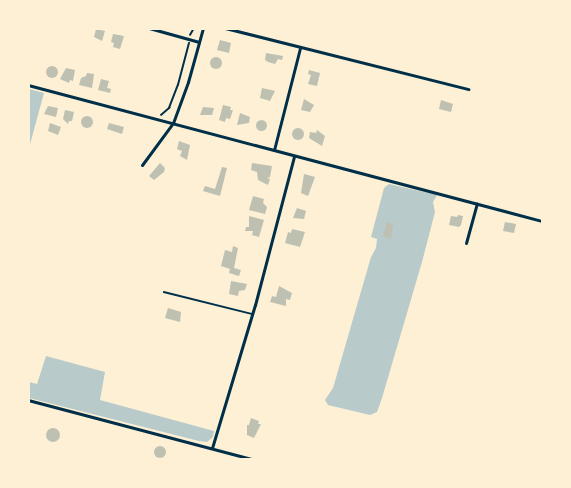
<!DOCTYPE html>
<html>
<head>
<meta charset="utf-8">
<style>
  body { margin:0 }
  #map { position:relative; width:571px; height:488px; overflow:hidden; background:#fdf0d5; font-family:"Crimson Pro",serif }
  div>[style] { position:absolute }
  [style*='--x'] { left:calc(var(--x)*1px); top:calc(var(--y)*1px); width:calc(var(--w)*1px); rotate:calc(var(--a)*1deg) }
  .green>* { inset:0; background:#b9caca }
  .building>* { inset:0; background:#bec0b2 }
  .round { border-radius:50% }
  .path>* { height:1.5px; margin:-0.75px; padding:0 0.75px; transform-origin:0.75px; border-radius:0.75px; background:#003049 }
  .service>* { height:1.5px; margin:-0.75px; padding:0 0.75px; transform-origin:0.75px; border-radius:0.75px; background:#003049 }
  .minor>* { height:3px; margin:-1.5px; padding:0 1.5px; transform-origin:1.5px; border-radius:1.5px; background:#003049 }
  span { translate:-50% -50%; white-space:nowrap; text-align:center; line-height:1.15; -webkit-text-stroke:4.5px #fdf0d5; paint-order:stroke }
  .frame { position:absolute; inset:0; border:30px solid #fdf0d5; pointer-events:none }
</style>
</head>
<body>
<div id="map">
  <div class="green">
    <div style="clip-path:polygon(29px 89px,44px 93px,29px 148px,28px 89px)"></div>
    <div style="clip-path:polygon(389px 184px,437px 195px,433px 202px,435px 212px,422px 262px,382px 398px,377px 412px,370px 415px,328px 405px,325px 400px,333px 388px,371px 257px,376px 248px,377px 239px,371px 237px,384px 188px)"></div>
    <div style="clip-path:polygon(46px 356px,105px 372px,100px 400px,214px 431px,213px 437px,207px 442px,199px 441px,29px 398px,29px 382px,37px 384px)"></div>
  </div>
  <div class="building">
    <div style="clip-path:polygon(96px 29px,105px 31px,102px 41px,94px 37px)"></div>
    <div style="clip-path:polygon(113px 34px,124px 36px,120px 49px,113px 47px,114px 43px,111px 42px)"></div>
    <div style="clip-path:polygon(220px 40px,231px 43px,229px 53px,217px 50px)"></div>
    <div style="clip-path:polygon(266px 53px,283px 56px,282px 60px,278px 59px,275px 64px,268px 62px,265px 60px)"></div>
    <div class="round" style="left:210px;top:57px;width:12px;height:12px"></div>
    <div class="round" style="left:46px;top:66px;width:12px;height:12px"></div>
    <div style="clip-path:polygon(66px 68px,75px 70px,73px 81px,70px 80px,69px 83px,60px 79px)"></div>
    <div style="clip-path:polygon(309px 70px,320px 73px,317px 86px,308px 84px,311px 75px,308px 74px)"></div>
    <div style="clip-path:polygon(87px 73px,94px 74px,92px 88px,79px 85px,81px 78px,86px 76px)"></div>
    <div style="clip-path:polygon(101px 79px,109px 81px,107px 88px,111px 89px,110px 93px,98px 90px)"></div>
    <div style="clip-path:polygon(262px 88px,275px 91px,270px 101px,260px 98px)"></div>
    <div style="clip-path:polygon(304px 99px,314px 105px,310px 112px,301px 110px)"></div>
    <div style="clip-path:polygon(441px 100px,453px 104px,451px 112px,439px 109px)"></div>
    <div style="clip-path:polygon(223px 105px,231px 107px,230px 110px,233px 110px,230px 119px,226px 118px,225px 122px,219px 120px)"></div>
    <div style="clip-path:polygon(48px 106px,58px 108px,56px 117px,44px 114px)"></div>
    <div style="clip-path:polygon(203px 107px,214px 108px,212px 115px,200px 115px)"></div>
    <div style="clip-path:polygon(65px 110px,74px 112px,72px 121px,69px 121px,68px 124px,63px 119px)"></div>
    <div style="clip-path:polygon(240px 113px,250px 117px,249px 123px,237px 125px)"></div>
    <div class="round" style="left:81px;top:116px;width:12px;height:12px"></div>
    <div class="round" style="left:255.5px;top:119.5px;width:11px;height:11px"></div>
    <div style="clip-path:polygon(50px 123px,61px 127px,58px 135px,48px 131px)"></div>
    <div style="clip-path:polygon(109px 123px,124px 127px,122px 134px,107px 129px)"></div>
    <div class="round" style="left:292px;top:128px;width:12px;height:12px"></div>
    <div style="clip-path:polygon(317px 130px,325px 136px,322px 146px,309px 138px,310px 132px,316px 133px)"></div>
    <div style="clip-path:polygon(179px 141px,190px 145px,187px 160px,180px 156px,182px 151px,177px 149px)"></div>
    <div style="clip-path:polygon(160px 163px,165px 168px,164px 172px,154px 180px,149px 176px)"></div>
    <div style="clip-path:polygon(252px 163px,272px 166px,270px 177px,267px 178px,270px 179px,268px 185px,258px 180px,257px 172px,251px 170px)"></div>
    <div style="clip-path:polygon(222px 167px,227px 168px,220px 196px,203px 191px,205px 186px,215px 189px)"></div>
    <div style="clip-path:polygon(304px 174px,315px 177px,308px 196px,301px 193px)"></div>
    <div style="clip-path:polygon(253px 196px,264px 199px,263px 203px,267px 207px,265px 214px,249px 210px)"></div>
    <div style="clip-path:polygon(297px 208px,306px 211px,304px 219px,293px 218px)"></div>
    <div style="clip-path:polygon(458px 215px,463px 216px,461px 225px,459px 227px,449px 225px,451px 216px,457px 217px)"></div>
    <div style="clip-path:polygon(249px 216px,264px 220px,259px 237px,252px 235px,253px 231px,245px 231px,246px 227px,249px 227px)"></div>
    <div style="clip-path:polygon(387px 222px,393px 224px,391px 239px,383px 236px)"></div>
    <div style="clip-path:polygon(505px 222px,516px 224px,514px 233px,503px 231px)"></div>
    <div style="clip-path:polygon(292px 229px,305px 232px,300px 247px,285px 243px,288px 232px,291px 233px)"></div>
    <div style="clip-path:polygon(233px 246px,238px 248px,234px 268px,241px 270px,239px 276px,229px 273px,230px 269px,221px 266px,225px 250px,232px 252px)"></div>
    <div style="clip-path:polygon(231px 281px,247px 284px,245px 290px,239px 291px,238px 296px,229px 294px)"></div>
    <div style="clip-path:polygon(279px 286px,292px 293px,290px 300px,286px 299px,286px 306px,270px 302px,272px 296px,276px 297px)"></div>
    <div style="clip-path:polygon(168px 308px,181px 312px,180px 322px,165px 318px)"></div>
    <div style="clip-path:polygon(251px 418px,259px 421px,258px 424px,261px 424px,254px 438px,247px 435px,247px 425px,249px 425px)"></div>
    <div class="round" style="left:46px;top:428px;width:14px;height:14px"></div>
    <div class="round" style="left:154px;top:446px;width:12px;height:12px"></div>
  </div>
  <div class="path">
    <div style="--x:190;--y:35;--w:8;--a:-60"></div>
    <div style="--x:161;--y:115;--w:11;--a:-41"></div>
    <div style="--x:169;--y:108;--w:25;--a:-69"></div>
    <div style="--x:178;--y:85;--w:43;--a:-75.3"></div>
  </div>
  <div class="service">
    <div style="--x:164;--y:292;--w:91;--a:14"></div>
  </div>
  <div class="minor">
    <div style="--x:149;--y:28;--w:52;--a:15.6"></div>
    <div style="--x:225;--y:28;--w:251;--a:14.1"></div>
    <div style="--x:28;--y:85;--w:532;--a:14.82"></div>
    <div style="--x:274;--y:150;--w:105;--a:-75.7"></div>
    <div style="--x:142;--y:165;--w:52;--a:-53.6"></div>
    <div style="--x:173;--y:123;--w:44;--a:-69.9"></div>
    <div style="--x:188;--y:82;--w:56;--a:-74.5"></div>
    <div style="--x:466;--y:243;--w:41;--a:-74.6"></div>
    <div style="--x:28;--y:400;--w:235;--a:14.8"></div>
    <div style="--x:212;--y:448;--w:149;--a:-73.3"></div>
    <div style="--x:255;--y:305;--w:154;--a:-75.3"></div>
  </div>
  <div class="frame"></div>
</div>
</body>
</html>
